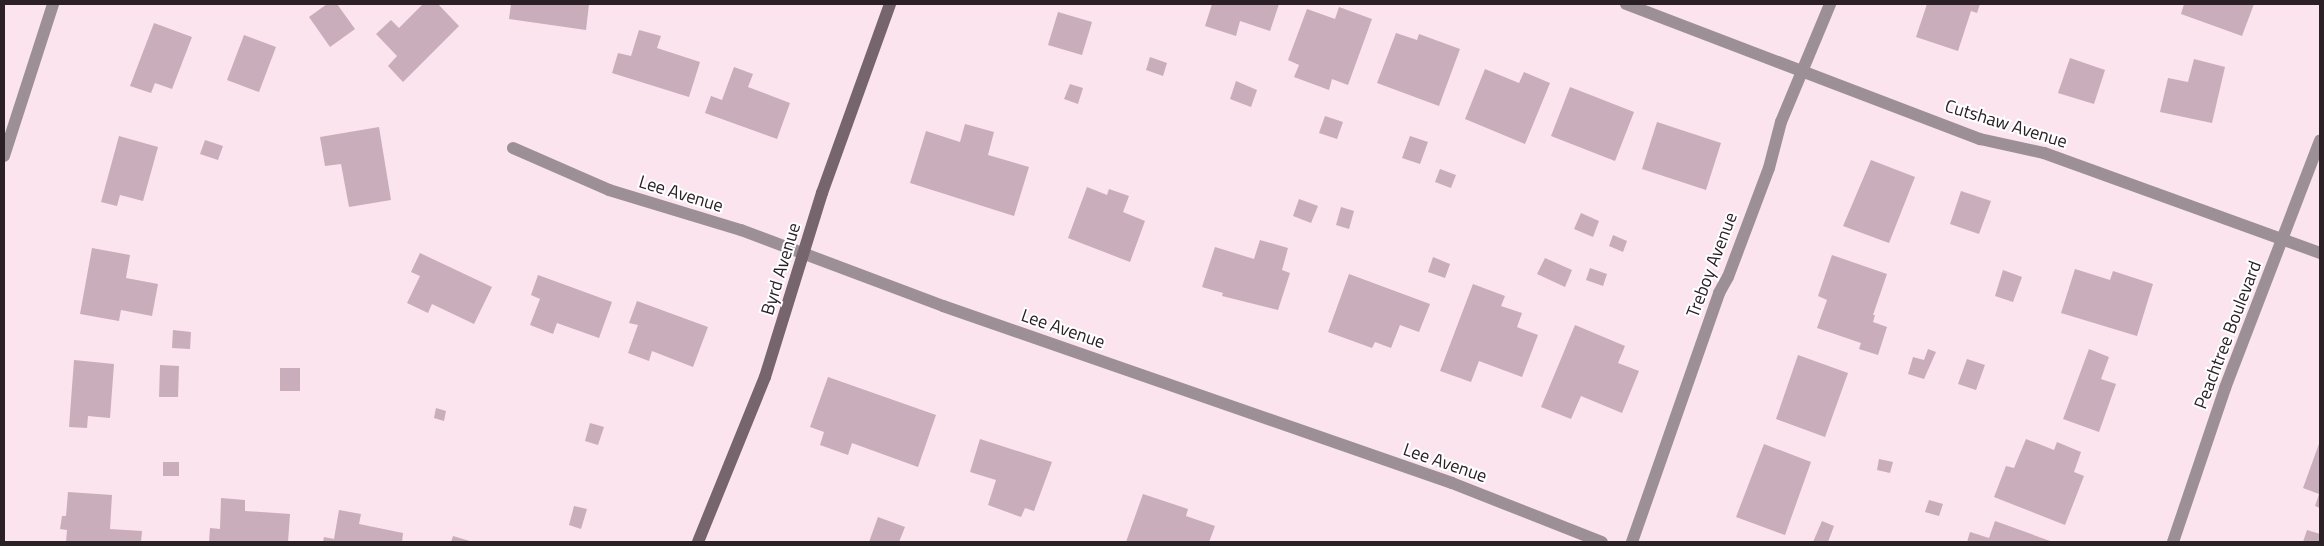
<!DOCTYPE html>
<html>
<head>
<meta charset="utf-8">
<style>
  body { margin:0 }
  #map { position:relative; width:2324px; height:546px; overflow:hidden; background:#fbe4ee; font-family:"Titillium Web",sans-serif }
  div>[style] { position:absolute }
  [style*='--x'] { left:calc(var(--x)*1px); top:calc(var(--y)*1px); width:calc(var(--w)*1px); rotate:calc(var(--a)*1deg) }
  .building>* { inset:0; background:#c9adba }
  .street>* { height:12px; margin:-6px; padding:0 6px; transform-origin:6px; border-radius:6px; background:#9c9096 }
  .secondary>* { height:12px; margin:-6px; padding:0 6px; transform-origin:6px; border-radius:6px; background:#76656d }
  span { translate:-50% -50%; white-space:nowrap; text-align:center; line-height:1.15; -webkit-text-stroke:4px #fff; paint-order:stroke }
  .street-label { font-size:18px; color:#2a2025 }
  .frame { position:absolute; inset:0; border:5px solid #2a2025; pointer-events:none }
</style>
</head>
<body>
<div id="map">
  <div class="building">
    <div style="clip-path:polygon(327px 4px,337px 4px,355px 29px,330px 47px,309px 17px)"></div>
    <div style="clip-path:polygon(423px 4px,438px 4px,459px 26px,403px 82px,388px 66px,397px 56px,376px 34px,391px 20px,399px 28px)"></div>
    <div style="clip-path:polygon(511px 4px,589px 4px,586px 30px,509px 19px)"></div>
    <div style="clip-path:polygon(1212px 4px,1279px 4px,1270px 31px,1240px 21px,1236px 36px,1205px 26px)"></div>
    <div style="clip-path:polygon(1927px 4px,1980px 4px,1977px 13px,1971px 11px,1958px 51px,1916px 37px)"></div>
    <div style="clip-path:polygon(2184px 4px,2254px 4px,2242px 36px,2181px 14px)"></div>
    <div style="clip-path:polygon(1339px 7px,1372px 19px,1348px 85px,1332px 79px,1329px 90px,1294px 77px,1299px 65px,1288px 60px,1307px 9px,1335px 19px)"></div>
    <div style="clip-path:polygon(1058px 12px,1092px 22px,1082px 55px,1048px 45px)"></div>
    <div style="clip-path:polygon(154px 23px,192px 37px,172px 89px,155px 83px,151px 93px,130px 86px)"></div>
    <div style="clip-path:polygon(639px 30px,661px 36px,657px 48px,700px 62px,689px 97px,612px 73px,618px 53px,631px 56px)"></div>
    <div style="clip-path:polygon(1396px 33px,1417px 40px,1419px 34px,1460px 49px,1439px 106px,1377px 83px)"></div>
    <div style="clip-path:polygon(244px 35px,276px 47px,259px 92px,227px 80px)"></div>
    <div style="clip-path:polygon(1150px 57px,1167px 63px,1163px 76px,1146px 70px)"></div>
    <div style="clip-path:polygon(2070px 58px,2105px 70px,2094px 104px,2058px 93px)"></div>
    <div style="clip-path:polygon(2194px 59px,2225px 67px,2212px 123px,2160px 112px,2168px 78px,2188px 82px)"></div>
    <div style="clip-path:polygon(734px 67px,753px 74px,748px 87px,790px 103px,777px 139px,705px 113px,711px 96px,722px 100px)"></div>
    <div style="clip-path:polygon(1485px 69px,1519px 83px,1524px 72px,1550px 83px,1525px 144px,1465px 119px)"></div>
    <div style="clip-path:polygon(1236px 81px,1257px 90px,1251px 107px,1230px 99px)"></div>
    <div style="clip-path:polygon(1070px 84px,1083px 88px,1078px 104px,1064px 99px)"></div>
    <div style="clip-path:polygon(1570px 87px,1634px 112px,1615px 161px,1551px 136px)"></div>
    <div style="clip-path:polygon(1325px 116px,1343px 122px,1337px 139px,1319px 133px)"></div>
    <div style="clip-path:polygon(1657px 122px,1721px 143px,1706px 190px,1642px 169px)"></div>
    <div style="clip-path:polygon(965px 124px,994px 132px,988px 155px,1029px 167px,1014px 216px,910px 183px,926px 131px,960px 142px)"></div>
    <div style="clip-path:polygon(379px 127px,391px 200px,349px 207px,341px 164px,325px 166px,320px 137px)"></div>
    <div style="clip-path:polygon(119px 136px,158px 147px,143px 201px,120px 195px,117px 206px,101px 202px)"></div>
    <div style="clip-path:polygon(1410px 136px,1428px 142px,1420px 164px,1402px 158px)"></div>
    <div style="clip-path:polygon(205px 140px,223px 146px,218px 160px,200px 154px)"></div>
    <div style="clip-path:polygon(1871px 160px,1915px 177px,1889px 243px,1843px 226px)"></div>
    <div style="clip-path:polygon(1440px 169px,1456px 175px,1451px 188px,1435px 182px)"></div>
    <div style="clip-path:polygon(1087px 187px,1107px 195px,1109px 189px,1129px 196px,1123px 212px,1145px 221px,1130px 262px,1068px 238px)"></div>
    <div style="clip-path:polygon(1961px 191px,1991px 201px,1979px 234px,1950px 224px)"></div>
    <div style="clip-path:polygon(1299px 199px,1318px 206px,1311px 223px,1293px 216px)"></div>
    <div style="clip-path:polygon(1341px 207px,1354px 211px,1349px 229px,1336px 225px)"></div>
    <div style="clip-path:polygon(1581px 213px,1599px 221px,1593px 237px,1574px 229px)"></div>
    <div style="clip-path:polygon(1613px 235px,1627px 241px,1623px 252px,1609px 246px)"></div>
    <div style="clip-path:polygon(1260px 240px,1288px 248px,1282px 270px,1290px 273px,1278px 310px,1222px 296px,1223px 293px,1202px 287px,1215px 247px,1254px 259px)"></div>
    <div style="clip-path:polygon(92px 248px,130px 255px,126px 278px,158px 284px,152px 316px,121px 310px,119px 321px,80px 314px)"></div>
    <div style="clip-path:polygon(420px 253px,492px 287px,474px 324px,432px 304px,428px 313px,407px 303px,420px 276px,411px 272px)"></div>
    <div style="clip-path:polygon(1832px 255px,1887px 274px,1873px 315px,1875px 315px,1873px 322px,1887px 327px,1878px 355px,1859px 349px,1861px 343px,1817px 328px,1827px 300px,1818px 296px)"></div>
    <div style="clip-path:polygon(1433px 257px,1450px 264px,1445px 278px,1428px 272px)"></div>
    <div style="clip-path:polygon(1545px 258px,1572px 270px,1565px 287px,1537px 274px)"></div>
    <div style="clip-path:polygon(1590px 268px,1607px 274px,1603px 286px,1586px 280px)"></div>
    <div style="clip-path:polygon(2075px 269px,2110px 280px,2113px 271px,2153px 284px,2137px 336px,2061px 313px)"></div>
    <div style="clip-path:polygon(2003px 270px,2022px 277px,2013px 302px,1995px 296px)"></div>
    <div style="clip-path:polygon(1349px 274px,1430px 304px,1419px 332px,1400px 325px,1391px 348px,1375px 342px,1372px 348px,1328px 332px)"></div>
    <div style="clip-path:polygon(538px 275px,612px 302px,599px 338px,557px 323px,553px 334px,530px 325px,540px 299px,531px 295px)"></div>
    <div style="clip-path:polygon(1473px 284px,1505px 296px,1501px 306px,1522px 313px,1517px 327px,1538px 335px,1522px 377px,1479px 361px,1471px 382px,1440px 371px)"></div>
    <div style="clip-path:polygon(637px 301px,708px 327px,693px 367px,652px 351px,649px 361px,628px 353px,638px 325px,629px 323px)"></div>
    <div style="clip-path:polygon(1575px 325px,1625px 346px,1618px 363px,1639px 371px,1622px 413px,1581px 396px,1571px 419px,1541px 407px)"></div>
    <div style="clip-path:polygon(173px 330px,191px 332px,190px 349px,172px 348px)"></div>
    <div style="clip-path:polygon(1928px 349px,1936px 352px,1924px 379px,1908px 374px,1913px 357px,1924px 360px)"></div>
    <div style="clip-path:polygon(2089px 349px,2109px 357px,2101px 379px,2116px 384px,2099px 432px,2063px 419px)"></div>
    <div style="clip-path:polygon(1798px 355px,1848px 373px,1825px 437px,1776px 419px)"></div>
    <div style="clip-path:polygon(1967px 359px,1985px 365px,1976px 390px,1958px 384px)"></div>
    <div style="clip-path:polygon(74px 360px,114px 364px,110px 418px,88px 416px,87px 428px,69px 427px)"></div>
    <div style="clip-path:polygon(160px 365px,179px 366px,178px 397px,159px 397px)"></div>
    <div style="clip-path:polygon(280px 368px,300px 368px,300px 391px,280px 391px)"></div>
    <div style="clip-path:polygon(828px 377px,936px 415px,918px 467px,852px 443px,848px 455px,820px 445px,824px 432px,810px 427px)"></div>
    <div style="clip-path:polygon(436px 408px,446px 411px,444px 421px,434px 418px)"></div>
    <div style="clip-path:polygon(590px 423px,604px 427px,598px 445px,585px 441px)"></div>
    <div style="clip-path:polygon(980px 439px,1052px 462px,1034px 511px,1025px 508px,1021px 517px,988px 505px,996px 480px,970px 472px)"></div>
    <div style="clip-path:polygon(2026px 439px,2054px 450px,2057px 442px,2081px 452px,2074px 472px,2084px 476px,2065px 525px,1994px 497px,2006px 466px,2014px 468px)"></div>
    <div style="clip-path:polygon(2320px 441px,2320px 508px,2315px 506px,2319px 494px,2303px 488px)"></div>
    <div style="clip-path:polygon(1764px 444px,1811px 462px,1785px 535px,1736px 517px)"></div>
    <div style="clip-path:polygon(1879px 459px,1893px 462px,1890px 473px,1877px 470px)"></div>
    <div style="clip-path:polygon(163px 462px,179px 462px,179px 476px,163px 476px)"></div>
    <div style="clip-path:polygon(68px 492px,112px 495px,110px 529px,142px 531px,141px 542px,66px 542px,67px 530px,60px 529px,62px 516px,66px 516px)"></div>
    <div style="clip-path:polygon(1143px 494px,1188px 509px,1186px 516px,1215px 526px,1209px 542px,1126px 542px)"></div>
    <div style="clip-path:polygon(221px 498px,245px 500px,245px 511px,290px 514px,288px 542px,209px 542px,210px 528px,220px 529px)"></div>
    <div style="clip-path:polygon(1929px 500px,1943px 504px,1939px 516px,1925px 512px)"></div>
    <div style="clip-path:polygon(574px 506px,587px 509px,581px 529px,569px 525px)"></div>
    <div style="clip-path:polygon(339px 510px,361px 514px,359px 524px,403px 533px,402px 542px,323px 542px,324px 537px,334px 539px)"></div>
    <div style="clip-path:polygon(878px 517px,905px 527px,899px 542px,869px 542px)"></div>
    <div style="clip-path:polygon(1822px 521px,1834px 526px,1828px 542px,1813px 542px)"></div>
    <div style="clip-path:polygon(1995px 521px,2053px 542px,1967px 542px,1970px 532px,1989px 538px)"></div>
    <div style="clip-path:polygon(2307px 530px,2320px 534px,2320px 542px,2303px 542px)"></div>
    <div style="clip-path:polygon(453px 536px,473px 542px,451px 542px)"></div>
  </div>
  <div class="street">
    <div style="--x:1626;--y:4;--w:379;--a:20.9"></div>
    <div style="--x:1980;--y:139;--w:66;--a:12.3"></div>
    <div style="--x:2044;--y:153;--w:294;--a:19.9"></div>
    <div style="--x:513;--y:148;--w:105;--a:23.6"></div>
    <div style="--x:609;--y:190;--w:138;--a:16.9"></div>
    <div style="--x:741;--y:230;--w:216;--a:20.6"></div>
    <div style="--x:943;--y:306;--w:539;--a:19.17"></div>
    <div style="--x:1452;--y:483;--w:161;--a:21.5"></div>
    <div style="--x:4;--y:156;--w:160;--a:-72.1"></div>
    <div style="--x:1632;--y:542;--w:264;--a:-70.7"></div>
    <div style="--x:1719;--y:293;--w:18;--a:-61"></div>
    <div style="--x:1728;--y:277;--w:116;--a:-69.4"></div>
    <div style="--x:1769;--y:168;--w:48;--a:-75.4"></div>
    <div style="--x:1781;--y:122;--w:128;--a:-67.4"></div>
    <div style="--x:2173;--y:542;--w:163;--a:-71.3"></div>
    <div style="--x:2225;--y:388;--w:265;--a:-69"></div>
  </div>
  <div class="secondary">
    <div style="--x:698;--y:542;--w:178;--a:-67.9"></div>
    <div style="--x:765;--y:377;--w:193;--a:-72.8"></div>
    <div style="--x:822;--y:193;--w:201;--a:-70.2"></div>
  </div>
  <div class="street-label">
    <span style="left:2006px;top:124px;rotate:17deg">Cutshaw Avenue</span>
    <span style="left:681px;top:194px;rotate:17deg">Lee Avenue</span>
    <span style="left:1712px;top:265px;rotate:-69deg">Treboy Avenue</span>
    <span style="left:781px;top:269px;rotate:-73deg">Byrd Avenue</span>
    <span style="left:1063px;top:329px;rotate:19deg">Lee Avenue</span>
    <span style="left:2228px;top:335px;rotate:-69deg">Peachtree Boulevard</span>
    <span style="left:1445px;top:463px;rotate:19deg">Lee Avenue</span>
  </div>
  <div class="frame"></div>
</div>
</body>
</html>
